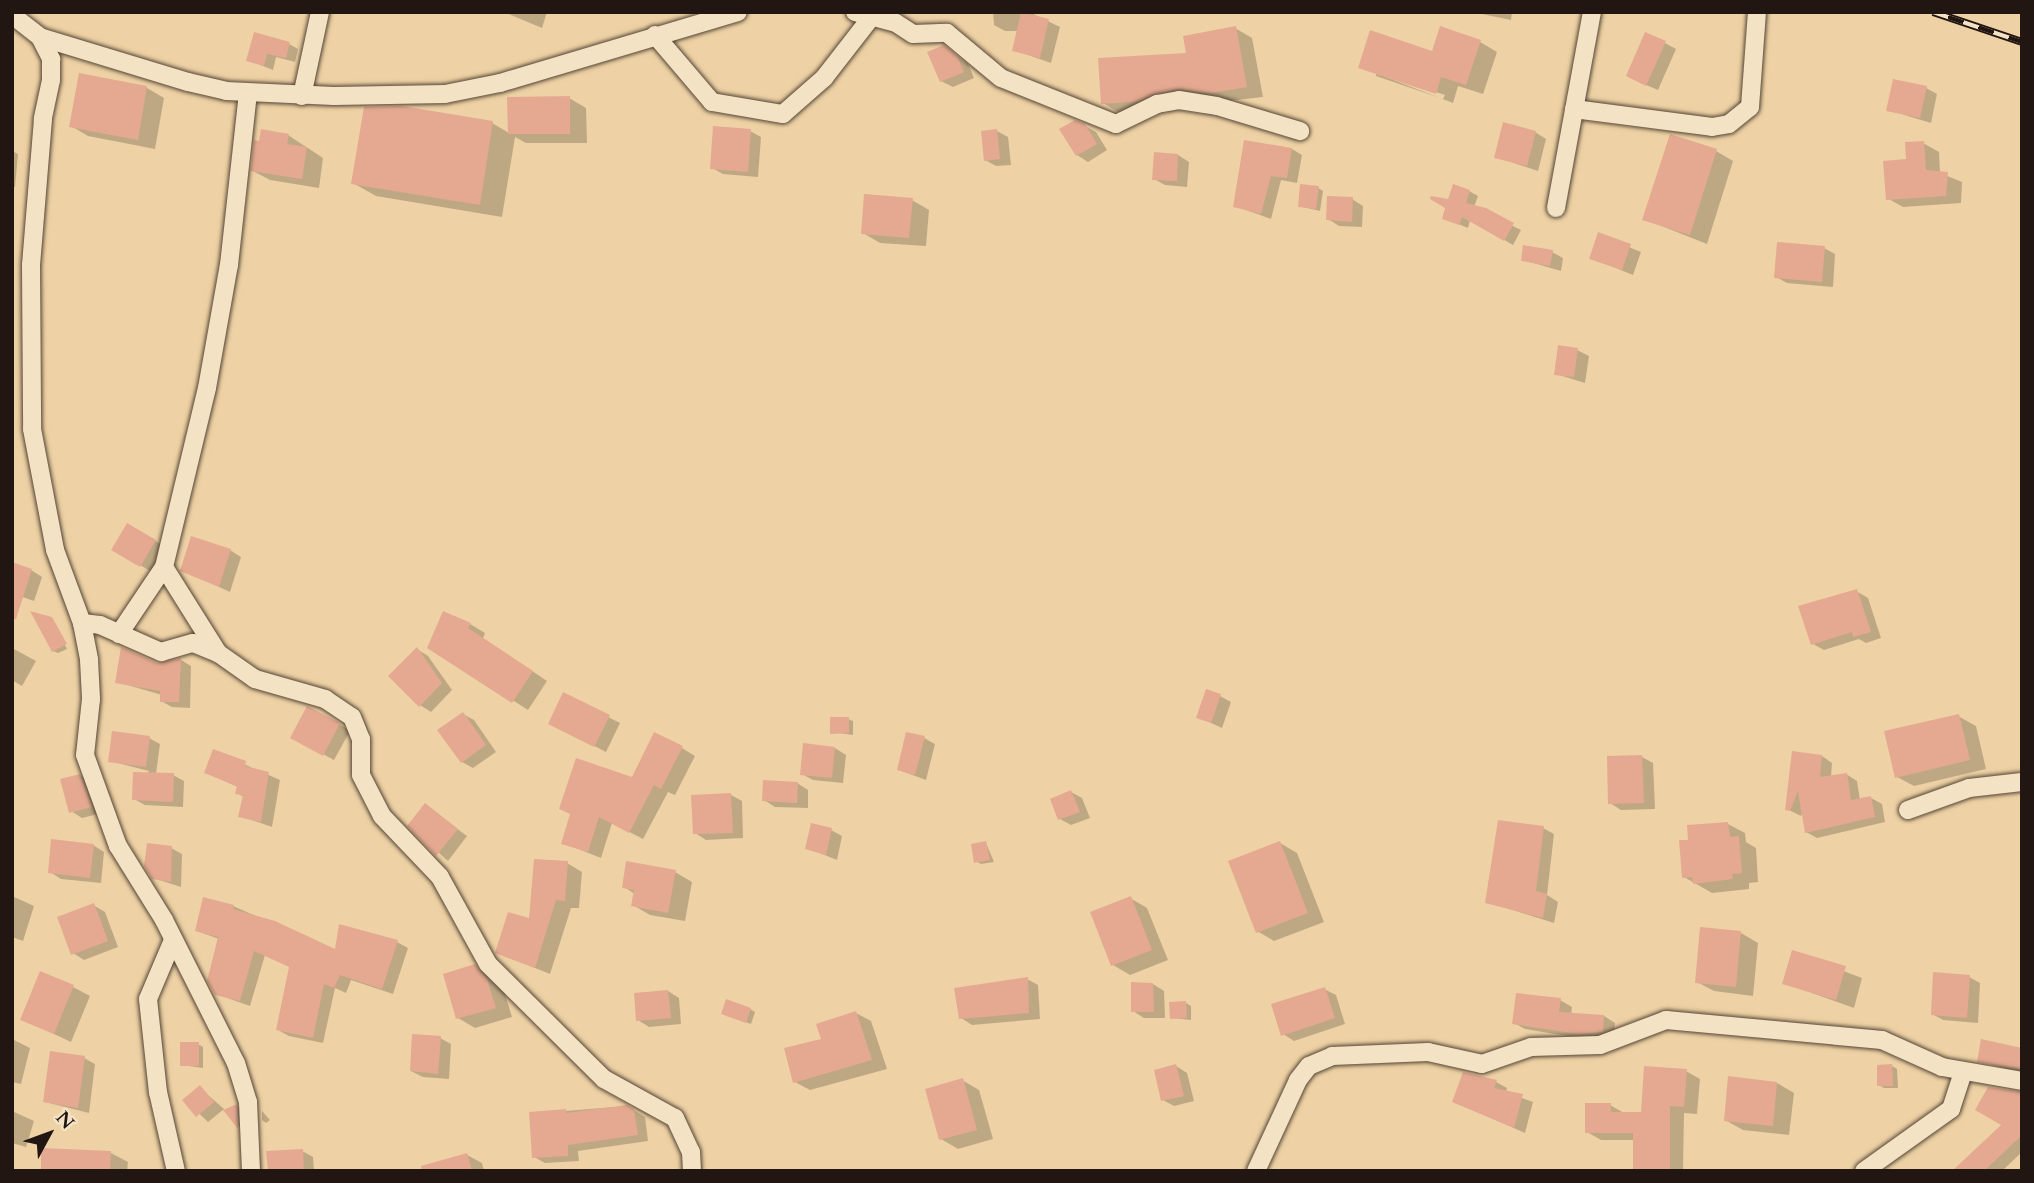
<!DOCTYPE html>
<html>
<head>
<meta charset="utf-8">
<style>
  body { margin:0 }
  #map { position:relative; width:2034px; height:1183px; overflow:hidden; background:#eed2a5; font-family:Cardo,serif }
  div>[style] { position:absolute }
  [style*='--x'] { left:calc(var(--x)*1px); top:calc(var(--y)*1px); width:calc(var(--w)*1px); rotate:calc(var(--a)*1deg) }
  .shadow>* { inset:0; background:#0003 }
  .building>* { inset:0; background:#e5a991 }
  .roads { filter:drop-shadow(0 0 2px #544536) drop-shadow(0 0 2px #544536) }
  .minor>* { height:18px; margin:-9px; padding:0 9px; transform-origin:9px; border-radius:9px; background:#f4e2c4 }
  .rail>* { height:8px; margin-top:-4px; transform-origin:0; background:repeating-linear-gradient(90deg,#f4e2c4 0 16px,#211611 0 32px); box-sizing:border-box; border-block:2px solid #211611 }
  span { translate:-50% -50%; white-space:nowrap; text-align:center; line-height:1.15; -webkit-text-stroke:6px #f4e2c4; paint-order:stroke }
  .frame { position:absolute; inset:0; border:14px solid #211611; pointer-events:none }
  .north { position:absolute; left:14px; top:1099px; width:70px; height:70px; -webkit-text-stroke:5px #f4e2c4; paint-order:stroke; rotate:49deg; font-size:19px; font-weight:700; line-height:28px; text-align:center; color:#211611 }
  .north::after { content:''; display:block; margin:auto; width:24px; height:32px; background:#211611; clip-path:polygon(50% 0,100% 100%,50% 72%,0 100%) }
</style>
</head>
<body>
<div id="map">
  <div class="shadow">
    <div style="clip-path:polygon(504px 12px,547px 12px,542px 28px)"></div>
    <div style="clip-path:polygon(993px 12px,1029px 12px,1060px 27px,1051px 63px,1014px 50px,1019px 31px,1005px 31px,994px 25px)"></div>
    <div style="clip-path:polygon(1472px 12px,1512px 12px,1511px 20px)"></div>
    <div style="clip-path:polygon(1235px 28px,1252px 38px,1263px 97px,1120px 113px,1103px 103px)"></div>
    <div style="clip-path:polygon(evenodd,1480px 42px,1497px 52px,1483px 94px,1458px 86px,1453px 103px,1360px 67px,1480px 42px,1376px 72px,1445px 95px,1443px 99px,1376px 76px,1376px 72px)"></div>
    <div style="clip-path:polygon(1665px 43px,1676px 49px,1658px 90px,1639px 82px)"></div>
    <div style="clip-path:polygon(289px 44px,298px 49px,295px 62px,276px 57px,273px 70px,248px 60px)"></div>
    <div style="clip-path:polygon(944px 47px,968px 64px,974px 78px,953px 87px,941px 81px)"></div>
    <div style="clip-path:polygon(80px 75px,147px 88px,164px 98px,155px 149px,88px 136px,71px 126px)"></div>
    <div style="clip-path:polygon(1926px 88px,1937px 94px,1931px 123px,1888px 110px)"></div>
    <div style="clip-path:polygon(569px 98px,586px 108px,587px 143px,526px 143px,515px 137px,502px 217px,376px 196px,353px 183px,492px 123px,509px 133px)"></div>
    <div style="clip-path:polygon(1085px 126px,1096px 132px,1107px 150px,1088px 162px,1077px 155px)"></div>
    <div style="clip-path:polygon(750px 131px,761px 137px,758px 177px,723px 174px,712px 168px)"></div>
    <div style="clip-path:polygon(997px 131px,1008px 137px,1011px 165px,996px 166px,985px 160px)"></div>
    <div style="clip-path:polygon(1535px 132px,1546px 139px,1538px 171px,1496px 157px)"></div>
    <div style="clip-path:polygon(288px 135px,323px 158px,319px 188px,270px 180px,253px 171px)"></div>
    <div style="clip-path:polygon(1923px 143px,1939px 152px,1940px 173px,1962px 182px,1961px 203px,1903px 207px,1887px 198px)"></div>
    <div style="clip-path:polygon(1292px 149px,1302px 155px,1297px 183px,1281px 180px,1271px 219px,1235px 206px)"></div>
    <div style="clip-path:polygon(12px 151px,18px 154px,15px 187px,12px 187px)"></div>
    <div style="clip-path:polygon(1716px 151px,1733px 161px,1707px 244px,1644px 219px)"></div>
    <div style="clip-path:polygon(1178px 155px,1189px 162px,1187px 187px,1165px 185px,1154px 179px)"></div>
    <div style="clip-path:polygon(1318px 188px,1323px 191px,1320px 211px,1299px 206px)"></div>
    <div style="clip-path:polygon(1469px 191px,1478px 196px,1474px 207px,1521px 230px,1513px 245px,1470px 220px,1468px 228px,1444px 218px,1449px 201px)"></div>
    <div style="clip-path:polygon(1352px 199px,1363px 206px,1362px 227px,1339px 226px,1328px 219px)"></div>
    <div style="clip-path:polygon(912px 200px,929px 210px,926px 246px,880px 243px,863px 233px)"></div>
    <div style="clip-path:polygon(1599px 235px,1641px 252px,1633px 275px,1591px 258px)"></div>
    <div style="clip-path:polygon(1824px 248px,1835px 254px,1833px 287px,1787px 283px,1776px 277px)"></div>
    <div style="clip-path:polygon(1552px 252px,1563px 258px,1561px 271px,1523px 260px)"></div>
    <div style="clip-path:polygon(1577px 350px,1589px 356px,1585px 383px,1556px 374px)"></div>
    <div style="clip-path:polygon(128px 525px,166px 547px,152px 572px,114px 550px)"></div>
    <div style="clip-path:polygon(230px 550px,241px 557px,230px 592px,182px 570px)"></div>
    <div style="clip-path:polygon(31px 570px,42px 577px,34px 601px,14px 594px)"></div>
    <div style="clip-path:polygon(1856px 591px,1868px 598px,1881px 638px,1866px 643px,1859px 639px,1824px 650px,1813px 644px)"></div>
    <div style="clip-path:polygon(51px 619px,67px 649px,58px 653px,53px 651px)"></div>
    <div style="clip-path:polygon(470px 624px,485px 633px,483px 638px,547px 681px,528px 710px,429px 647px)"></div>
    <div style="clip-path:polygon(12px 648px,36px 661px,22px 686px,12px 680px)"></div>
    <div style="clip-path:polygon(417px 649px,428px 656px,452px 690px,431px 712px,420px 705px)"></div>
    <div style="clip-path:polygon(181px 660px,191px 666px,190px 708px,172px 707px,161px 701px,162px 695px,117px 682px,157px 664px)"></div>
    <div style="clip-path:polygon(564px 695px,620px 723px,606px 752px,561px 729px)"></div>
    <div style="clip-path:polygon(1220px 696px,1231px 702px,1222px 728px,1198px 717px)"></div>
    <div style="clip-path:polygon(463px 714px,474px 720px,496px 752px,473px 768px,462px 762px)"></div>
    <div style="clip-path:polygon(1958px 716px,1976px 726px,1986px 769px,1914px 786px,1897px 777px)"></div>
    <div style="clip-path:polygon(848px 719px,853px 721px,853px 735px,832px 732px)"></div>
    <div style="clip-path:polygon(339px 724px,350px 731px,334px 760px,293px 738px)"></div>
    <div style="clip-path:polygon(149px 738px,160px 744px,156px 774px,173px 775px,184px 781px,183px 807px,145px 805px,134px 799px,149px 771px,110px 761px)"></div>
    <div style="clip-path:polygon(924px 738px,935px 744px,926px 780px,899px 770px)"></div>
    <div style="clip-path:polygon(682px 748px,695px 756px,675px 795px,668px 792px,643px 839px,612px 823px,601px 858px,563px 843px,633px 779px)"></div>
    <div style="clip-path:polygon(835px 748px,846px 755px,843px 783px,813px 780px,802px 774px)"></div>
    <div style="clip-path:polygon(214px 751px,280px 780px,272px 827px,240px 816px,244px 797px,237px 793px,238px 787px,206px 773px)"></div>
    <div style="clip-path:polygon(1793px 753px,1822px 756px,1832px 763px,1831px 777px,1846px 774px,1857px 781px,1860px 800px,1871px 798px,1882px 804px,1885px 822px,1817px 838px,1806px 832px,1803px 811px,1801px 816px,1787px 809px)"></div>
    <div style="clip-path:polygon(1642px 757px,1653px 763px,1655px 809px,1621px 810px,1610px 803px)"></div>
    <div style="clip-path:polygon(79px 775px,91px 782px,102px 813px,82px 818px,71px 811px)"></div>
    <div style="clip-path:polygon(797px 783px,808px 790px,808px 808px,775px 807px,764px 800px)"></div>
    <div style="clip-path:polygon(1071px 792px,1082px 798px,1090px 818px,1071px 825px,1060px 819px)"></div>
    <div style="clip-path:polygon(731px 795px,742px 801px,743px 838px,706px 840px,695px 833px)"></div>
    <div style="clip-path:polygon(425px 805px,467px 836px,448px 861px,409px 826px)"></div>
    <div style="clip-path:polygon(1728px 824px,1745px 833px,1746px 842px,1756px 848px,1758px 882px,1749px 883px,1749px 889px,1712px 893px,1684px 877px,1690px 841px)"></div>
    <div style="clip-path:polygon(1543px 828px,1554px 834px,1547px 895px,1558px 902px,1554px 923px,1487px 902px)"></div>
    <div style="clip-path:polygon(831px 830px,842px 836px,837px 860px,807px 848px)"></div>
    <div style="clip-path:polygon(986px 843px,994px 862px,981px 864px,976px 861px)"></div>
    <div style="clip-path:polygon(1280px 843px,1297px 853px,1324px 922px,1274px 941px,1257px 931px)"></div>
    <div style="clip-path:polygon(93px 845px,104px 852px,101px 883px,61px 879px,50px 872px)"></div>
    <div style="clip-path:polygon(171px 848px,182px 854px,181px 887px,153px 878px)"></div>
    <div style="clip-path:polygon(567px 863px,582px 872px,579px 908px,571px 908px,550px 974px,497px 953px,531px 921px)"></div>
    <div style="clip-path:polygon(675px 872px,692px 882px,685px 921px,650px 915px,633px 905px,635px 894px,624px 887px)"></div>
    <div style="clip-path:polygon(12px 896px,34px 906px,23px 941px,12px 937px)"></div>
    <div style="clip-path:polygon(1130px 898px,1147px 908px,1168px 960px,1130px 975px,1113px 965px)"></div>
    <div style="clip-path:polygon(93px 905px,105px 912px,118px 947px,84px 960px,73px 953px)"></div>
    <div style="clip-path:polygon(233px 906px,336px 951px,397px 942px,408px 948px,393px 994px,351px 980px,346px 993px,335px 988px,323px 1043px,289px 1036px,278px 1030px,291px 967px,265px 955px,250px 1006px,216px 994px,219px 939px,197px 931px)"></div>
    <div style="clip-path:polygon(1741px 933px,1758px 943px,1753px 996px,1714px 991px,1697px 982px)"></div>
    <div style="clip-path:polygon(1793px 952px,1862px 978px,1854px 1008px,1784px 983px)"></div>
    <div style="clip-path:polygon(475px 966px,492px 976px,504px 991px,512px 1017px,475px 1028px,458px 1018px)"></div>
    <div style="clip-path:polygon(1969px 977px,1980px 983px,1978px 1023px,1943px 1020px,1932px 1014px)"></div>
    <div style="clip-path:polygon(1027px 979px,1038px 985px,1040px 1019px,972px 1025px,961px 1018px)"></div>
    <div style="clip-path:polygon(1153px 984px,1164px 991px,1165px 1018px,1144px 1018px,1133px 1011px)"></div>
    <div style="clip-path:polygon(73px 987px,90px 996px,71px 1042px,22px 1019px)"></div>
    <div style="clip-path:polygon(1324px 989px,1336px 995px,1345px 1024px,1294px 1041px,1283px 1034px)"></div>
    <div style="clip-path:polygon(668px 991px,679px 998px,681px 1024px,649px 1027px,638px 1020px)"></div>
    <div style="clip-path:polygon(1560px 1000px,1572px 1007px,1571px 1015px,1604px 1016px,1615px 1023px,1614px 1037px,1591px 1040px,1525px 1029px,1514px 1023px)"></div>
    <div style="clip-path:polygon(1186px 1003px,1191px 1006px,1191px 1020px,1172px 1018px)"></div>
    <div style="clip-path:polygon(750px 1009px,755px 1012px,751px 1024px,727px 1016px)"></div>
    <div style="clip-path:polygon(856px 1013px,871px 1021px,887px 1069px,810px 1090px,795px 1082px,824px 1040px)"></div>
    <div style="clip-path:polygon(440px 1038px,451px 1044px,449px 1079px,423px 1077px,411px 1071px)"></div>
    <div style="clip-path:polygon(12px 1039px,30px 1048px,21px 1084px,12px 1082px)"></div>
    <div style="clip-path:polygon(198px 1044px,203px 1047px,203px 1068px,181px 1065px)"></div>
    <div style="clip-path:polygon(2022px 1050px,2022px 1073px,1979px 1061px)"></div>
    <div style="clip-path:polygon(84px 1058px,95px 1064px,89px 1113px,45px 1102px)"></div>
    <div style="clip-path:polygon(1176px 1066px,1187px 1073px,1194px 1101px,1174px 1106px,1163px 1100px)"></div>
    <div style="clip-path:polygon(1892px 1066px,1897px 1069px,1898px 1088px,1884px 1088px,1879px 1085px)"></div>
    <div style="clip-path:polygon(1686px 1071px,1700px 1079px,1697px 1114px,1684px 1113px,1683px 1171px,1636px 1171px,1635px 1140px,1601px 1140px,1587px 1132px,1610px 1105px,1624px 1113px,1643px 1114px)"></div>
    <div style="clip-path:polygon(962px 1080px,979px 1090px,993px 1139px,958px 1149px,941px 1139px)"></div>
    <div style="clip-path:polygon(1496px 1082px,1507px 1088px,1506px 1092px,1533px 1102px,1525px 1133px,1466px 1107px)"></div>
    <div style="clip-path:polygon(1777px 1083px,1794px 1093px,1789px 1135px,1743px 1130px,1725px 1120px)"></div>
    <div style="clip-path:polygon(200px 1088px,224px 1109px,208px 1122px,185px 1100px)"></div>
    <div style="clip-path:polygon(1989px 1088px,2022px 1092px,2022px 1152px,2002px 1171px,1955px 1171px,2004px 1125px)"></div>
    <div style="clip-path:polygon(237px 1106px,241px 1108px,242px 1130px,226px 1111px)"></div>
    <div style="clip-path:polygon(627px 1106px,645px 1117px,648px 1141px,578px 1151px,579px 1161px,545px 1163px,534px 1157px,565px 1111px)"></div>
    <div style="clip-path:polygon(12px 1111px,34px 1121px,26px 1147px,12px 1143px)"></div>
    <div style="clip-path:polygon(262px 1111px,270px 1120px,266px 1123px,262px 1120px)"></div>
    <div style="clip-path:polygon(302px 1151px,313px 1157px,314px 1171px,269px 1171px)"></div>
    <div style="clip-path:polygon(111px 1153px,128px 1162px,127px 1171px,42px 1171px)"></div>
    <div style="clip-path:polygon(467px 1155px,482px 1163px,484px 1171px,436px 1171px)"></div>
  </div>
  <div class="building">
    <div style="clip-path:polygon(1021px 12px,1049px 19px,1040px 58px,1012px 51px)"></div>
    <div style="clip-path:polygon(1236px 26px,1247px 87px,1211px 93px,1177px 89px,1134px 102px,1101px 104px,1098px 58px,1186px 53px,1183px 36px)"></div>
    <div style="clip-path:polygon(1440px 26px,1481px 40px,1466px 85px,1441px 77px,1436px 94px,1358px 68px,1370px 30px,1432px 51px)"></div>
    <div style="clip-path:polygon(254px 32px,290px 42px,286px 58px,267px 54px,264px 66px,246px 61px)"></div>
    <div style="clip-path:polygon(1645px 32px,1666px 41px,1646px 86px,1626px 76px)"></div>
    <div style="clip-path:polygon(944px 45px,957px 56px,964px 72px,940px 82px,927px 52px)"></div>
    <div style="clip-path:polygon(79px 73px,147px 86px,138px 140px,69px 127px)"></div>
    <div style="clip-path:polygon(1893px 79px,1927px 86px,1920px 118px,1886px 111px)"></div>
    <div style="clip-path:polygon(570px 96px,570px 134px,508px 134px,507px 97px)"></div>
    <div style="clip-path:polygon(402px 106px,493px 121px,480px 205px,351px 184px,364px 107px)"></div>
    <div style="clip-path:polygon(1075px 120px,1085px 124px,1097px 144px,1076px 156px,1059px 129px)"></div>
    <div style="clip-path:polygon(1503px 122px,1536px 131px,1527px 166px,1494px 158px)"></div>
    <div style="clip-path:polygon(713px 126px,751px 129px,748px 172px,710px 169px)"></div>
    <div style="clip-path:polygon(261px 129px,289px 134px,287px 144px,307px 147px,302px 179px,251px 171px,254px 140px,259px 141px)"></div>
    <div style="clip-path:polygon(997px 129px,1000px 159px,984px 161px,981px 131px)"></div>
    <div style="clip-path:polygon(1670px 134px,1717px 149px,1690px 235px,1642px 220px)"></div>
    <div style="clip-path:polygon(1244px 140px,1292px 148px,1287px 178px,1271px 176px,1261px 214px,1233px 207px)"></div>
    <div style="clip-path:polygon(1924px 141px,1926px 170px,1948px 172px,1946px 196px,1886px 200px,1883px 161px,1906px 159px,1905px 142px)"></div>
    <div style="clip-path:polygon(1154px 152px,1178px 154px,1177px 181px,1152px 180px)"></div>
    <div style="clip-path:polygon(1300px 184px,1319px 186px,1316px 209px,1298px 207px)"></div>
    <div style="clip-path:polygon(1453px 184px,1470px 190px,1466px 203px,1486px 208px,1514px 223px,1504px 241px,1462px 217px,1459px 225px,1442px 219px,1445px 208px,1430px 199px,1431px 196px,1448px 199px)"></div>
    <div style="clip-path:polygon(864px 194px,913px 198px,909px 238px,861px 234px)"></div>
    <div style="clip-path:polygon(1327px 196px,1353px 197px,1352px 222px,1326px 220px)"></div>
    <div style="clip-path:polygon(1598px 232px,1631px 244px,1622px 270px,1589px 259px)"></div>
    <div style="clip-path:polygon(1777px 242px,1825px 246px,1822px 282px,1774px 278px)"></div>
    <div style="clip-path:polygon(1523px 245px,1553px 250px,1550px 266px,1521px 261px)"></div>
    <div style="clip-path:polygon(1558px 345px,1578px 348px,1574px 377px,1554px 375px)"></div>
    <div style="clip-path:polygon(127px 523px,156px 540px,140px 567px,111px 550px)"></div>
    <div style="clip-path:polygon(191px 536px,231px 549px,219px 587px,180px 571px)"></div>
    <div style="clip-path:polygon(12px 562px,32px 569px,16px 619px,12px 619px)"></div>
    <div style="clip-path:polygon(1857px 589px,1871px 632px,1853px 637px,1852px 632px,1811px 645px,1798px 606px)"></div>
    <div style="clip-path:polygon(30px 611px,52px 617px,67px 644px,52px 652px)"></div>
    <div style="clip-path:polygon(443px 611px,471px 623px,468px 628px,533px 671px,512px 703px,427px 648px)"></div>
    <div style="clip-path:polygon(121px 647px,157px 663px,181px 658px,179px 702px,160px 702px,160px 691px,115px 683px)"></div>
    <div style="clip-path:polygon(417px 647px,442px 683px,419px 707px,388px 676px)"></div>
    <div style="clip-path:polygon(1206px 689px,1221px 694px,1211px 723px,1196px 718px)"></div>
    <div style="clip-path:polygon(563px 692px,610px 715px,594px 747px,548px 724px)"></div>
    <div style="clip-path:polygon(307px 706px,340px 723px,323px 756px,290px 738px)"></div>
    <div style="clip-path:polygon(463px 712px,486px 745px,461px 763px,437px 730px)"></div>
    <div style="clip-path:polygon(1959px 714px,1970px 760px,1895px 778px,1884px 731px)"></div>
    <div style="clip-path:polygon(830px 717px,849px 717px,849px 733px,830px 734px)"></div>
    <div style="clip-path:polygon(112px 731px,150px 736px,146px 767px,108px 762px)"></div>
    <div style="clip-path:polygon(654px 732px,683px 746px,661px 789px,654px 785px,629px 833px,599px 817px,588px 852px,561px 844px,570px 814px,559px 809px,576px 758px,632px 777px)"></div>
    <div style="clip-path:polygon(906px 732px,925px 736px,915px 775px,897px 770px)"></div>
    <div style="clip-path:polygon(803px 743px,835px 747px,832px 778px,800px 775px)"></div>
    <div style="clip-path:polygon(213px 749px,246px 761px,245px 766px,269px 772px,261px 822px,238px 817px,243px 795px,235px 794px,237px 786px,204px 773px)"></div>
    <div style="clip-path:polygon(1792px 751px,1822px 755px,1820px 777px,1847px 773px,1851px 800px,1871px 796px,1875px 817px,1805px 833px,1798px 791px,1790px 811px,1785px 810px)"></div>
    <div style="clip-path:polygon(1642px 755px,1644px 803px,1608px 804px,1607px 756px)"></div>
    <div style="clip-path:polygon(133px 772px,174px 773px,173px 802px,132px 800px)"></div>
    <div style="clip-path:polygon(80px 774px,92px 807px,69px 813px,60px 779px)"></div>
    <div style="clip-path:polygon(763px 780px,798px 782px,797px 803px,762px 801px)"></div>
    <div style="clip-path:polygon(1071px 790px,1080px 812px,1058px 820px,1050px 799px)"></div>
    <div style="clip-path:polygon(731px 793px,733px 833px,693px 834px,691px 795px)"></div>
    <div style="clip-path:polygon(425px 803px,458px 829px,436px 856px,407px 826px)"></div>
    <div style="clip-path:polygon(1498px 820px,1544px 826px,1536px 891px,1547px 894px,1543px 918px,1485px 903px)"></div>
    <div style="clip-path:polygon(1728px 822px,1730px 837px,1739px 836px,1742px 873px,1732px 874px,1733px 879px,1693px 884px,1692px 877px,1682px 878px,1679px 840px,1688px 840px,1687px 825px)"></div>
    <div style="clip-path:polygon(811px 823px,832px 828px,826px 855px,805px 849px)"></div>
    <div style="clip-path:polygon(51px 839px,94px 844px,90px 878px,48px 873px)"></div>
    <div style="clip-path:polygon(986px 841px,990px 860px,974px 863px,971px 844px)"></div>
    <div style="clip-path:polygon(1280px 841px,1308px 913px,1256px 933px,1228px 861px)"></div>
    <div style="clip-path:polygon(147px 843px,172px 846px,171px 882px,152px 879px,144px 866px)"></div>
    <div style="clip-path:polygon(534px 859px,568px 861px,565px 901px,556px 900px,535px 968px,495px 953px,508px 912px,529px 918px)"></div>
    <div style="clip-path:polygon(626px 861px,676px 870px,668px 913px,631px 906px,634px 890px,622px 888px)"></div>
    <div style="clip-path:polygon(1131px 896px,1152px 950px,1111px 966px,1090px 912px)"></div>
    <div style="clip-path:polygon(203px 897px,234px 905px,233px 909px,275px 921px,335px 949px,339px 924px,398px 940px,382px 989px,340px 975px,334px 988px,324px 984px,313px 1038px,276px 1030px,289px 967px,254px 951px,240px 1001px,215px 995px,207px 981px,218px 937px,195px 931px)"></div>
    <div style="clip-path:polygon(94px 903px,108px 941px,71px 955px,57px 917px)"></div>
    <div style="clip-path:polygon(1700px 927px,1741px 931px,1736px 987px,1695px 983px)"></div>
    <div style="clip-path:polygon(1792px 950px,1846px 966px,1836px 1000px,1782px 984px)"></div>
    <div style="clip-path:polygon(475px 964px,487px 979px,496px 1008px,456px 1019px,443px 974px)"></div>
    <div style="clip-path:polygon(40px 971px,74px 985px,54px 1034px,20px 1020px)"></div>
    <div style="clip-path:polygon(1933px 972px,1970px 975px,1967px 1018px,1931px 1015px)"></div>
    <div style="clip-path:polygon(1028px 977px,1029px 1013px,959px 1019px,954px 988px)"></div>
    <div style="clip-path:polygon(1131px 982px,1153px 983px,1154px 1012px,1131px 1012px)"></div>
    <div style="clip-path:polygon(1325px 987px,1335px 1018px,1281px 1036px,1271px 1004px)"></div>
    <div style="clip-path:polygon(668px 990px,671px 1018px,636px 1021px,634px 993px)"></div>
    <div style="clip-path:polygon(1516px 993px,1561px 998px,1559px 1012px,1604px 1015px,1603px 1032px,1578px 1034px,1512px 1024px)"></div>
    <div style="clip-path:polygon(726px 999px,751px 1008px,746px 1023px,721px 1014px)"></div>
    <div style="clip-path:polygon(1186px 1001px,1187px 1018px,1170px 1019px,1169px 1002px)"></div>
    <div style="clip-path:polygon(856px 1011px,872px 1060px,793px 1083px,784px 1048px,821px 1039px,816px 1024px)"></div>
    <div style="clip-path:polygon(412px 1034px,441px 1036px,438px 1074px,410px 1071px)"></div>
    <div style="clip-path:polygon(1981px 1039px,2022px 1048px,2022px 1069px,1977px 1062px)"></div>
    <div style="clip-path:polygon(180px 1042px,199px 1042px,199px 1066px,180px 1066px)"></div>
    <div style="clip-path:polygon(50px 1051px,85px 1056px,78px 1108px,43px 1102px)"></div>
    <div style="clip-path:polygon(1176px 1064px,1184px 1096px,1161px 1101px,1154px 1070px)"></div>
    <div style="clip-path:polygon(1892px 1064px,1893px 1086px,1877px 1086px,1877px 1065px)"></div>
    <div style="clip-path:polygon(1644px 1066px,1687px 1069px,1684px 1107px,1670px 1106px,1670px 1171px,1633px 1171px,1633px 1133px,1585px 1133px,1585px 1103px,1611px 1103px,1611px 1112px,1641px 1112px)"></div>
    <div style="clip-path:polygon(1463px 1072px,1497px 1080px,1494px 1088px,1523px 1094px,1514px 1128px,1452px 1102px)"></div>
    <div style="clip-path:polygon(1728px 1076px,1777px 1082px,1773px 1126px,1724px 1121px)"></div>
    <div style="clip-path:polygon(963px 1078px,977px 1130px,939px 1140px,925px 1089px)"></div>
    <div style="clip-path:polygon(200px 1085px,214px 1102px,196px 1117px,182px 1100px)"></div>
    <div style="clip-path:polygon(1988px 1087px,2022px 1092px,2022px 1135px,1984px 1171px,1952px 1171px,2001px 1125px,1975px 1110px)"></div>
    <div style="clip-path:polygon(237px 1104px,238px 1129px,223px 1110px)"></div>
    <div style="clip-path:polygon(627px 1105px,634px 1109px,638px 1135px,568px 1145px,568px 1156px,532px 1158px,529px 1112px,566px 1109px,566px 1113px)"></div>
    <div style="clip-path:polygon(41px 1148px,111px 1151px,110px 1171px,41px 1171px)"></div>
    <div style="clip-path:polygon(303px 1149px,304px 1171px,268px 1171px,266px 1151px)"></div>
    <div style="clip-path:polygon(467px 1153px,472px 1171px,422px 1171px,421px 1166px)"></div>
  </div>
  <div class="roads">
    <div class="minor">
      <div style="--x:855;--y:12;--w:42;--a:15"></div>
      <div style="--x:896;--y:23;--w:20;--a:33"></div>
      <div style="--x:913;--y:34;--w:34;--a:-2"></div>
      <div style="--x:947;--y:33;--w:70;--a:39.8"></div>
      <div style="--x:1001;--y:78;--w:124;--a:21.8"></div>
      <div style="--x:1116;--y:124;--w:46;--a:-26"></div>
      <div style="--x:1157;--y:104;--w:22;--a:-10"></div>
      <div style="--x:1179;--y:100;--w:38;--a:9"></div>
      <div style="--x:1217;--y:106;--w:87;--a:16.8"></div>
      <div style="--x:12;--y:15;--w:36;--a:38"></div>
      <div style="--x:40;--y:37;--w:155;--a:16.9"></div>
      <div style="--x:188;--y:82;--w:39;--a:13"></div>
      <div style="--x:226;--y:91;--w:108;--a:2.7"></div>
      <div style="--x:334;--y:96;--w:111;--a:-1"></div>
      <div style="--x:445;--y:94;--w:56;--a:-11.3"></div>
      <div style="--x:500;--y:83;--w:248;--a:-16.6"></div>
      <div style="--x:655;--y:35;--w:88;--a:49.6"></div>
      <div style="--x:712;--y:102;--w:72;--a:9.6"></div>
      <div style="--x:783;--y:114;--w:55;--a:-41.3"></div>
      <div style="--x:824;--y:78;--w:75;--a:-52.1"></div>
      <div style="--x:40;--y:37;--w:25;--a:63"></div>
      <div style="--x:51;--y:59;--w:21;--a:90"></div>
      <div style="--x:51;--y:80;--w:40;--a:102"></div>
      <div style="--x:43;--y:119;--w:147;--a:94.7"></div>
      <div style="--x:31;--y:266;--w:163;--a:89.6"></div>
      <div style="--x:32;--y:429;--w:123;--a:79.2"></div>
      <div style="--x:55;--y:550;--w:78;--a:69.7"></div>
      <div style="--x:82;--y:623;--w:38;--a:79"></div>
      <div style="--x:89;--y:660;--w:39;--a:87"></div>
      <div style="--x:91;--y:699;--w:56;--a:96.1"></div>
      <div style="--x:85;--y:755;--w:97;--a:70.1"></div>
      <div style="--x:118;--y:846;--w:87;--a:58.1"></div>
      <div style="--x:164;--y:920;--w:160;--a:63.3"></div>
      <div style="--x:236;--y:1063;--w:41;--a:72.9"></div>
      <div style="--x:248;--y:1102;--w:69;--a:87.5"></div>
      <div style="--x:302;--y:96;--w:86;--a:-77.9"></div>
      <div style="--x:1574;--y:109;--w:139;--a:7.4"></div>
      <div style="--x:1712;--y:127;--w:17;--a:-10"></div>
      <div style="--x:1729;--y:124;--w:27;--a:-39"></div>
      <div style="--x:1750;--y:107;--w:95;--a:-85.8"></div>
      <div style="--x:1556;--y:208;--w:199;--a:-79.6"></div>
      <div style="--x:164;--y:567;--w:102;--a:57.9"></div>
      <div style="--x:82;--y:623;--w:18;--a:6"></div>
      <div style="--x:100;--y:625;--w:67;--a:23.9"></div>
      <div style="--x:161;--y:652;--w:33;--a:-16"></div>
      <div style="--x:193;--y:643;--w:27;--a:22"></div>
      <div style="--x:218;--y:653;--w:45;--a:35.1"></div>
      <div style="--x:255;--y:679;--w:73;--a:15.9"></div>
      <div style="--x:325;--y:699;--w:32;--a:34"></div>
      <div style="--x:352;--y:717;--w:24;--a:68"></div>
      <div style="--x:361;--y:739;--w:36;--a:90"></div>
      <div style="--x:361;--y:775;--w:46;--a:62.9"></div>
      <div style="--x:382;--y:816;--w:84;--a:46.4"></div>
      <div style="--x:440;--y:877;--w:99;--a:61.1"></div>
      <div style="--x:488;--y:964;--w:163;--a:44.8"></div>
      <div style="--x:604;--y:1079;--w:81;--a:28.8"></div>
      <div style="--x:675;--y:1118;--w:38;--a:65"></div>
      <div style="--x:691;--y:1152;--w:19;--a:87"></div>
      <div style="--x:119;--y:634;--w:81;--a:-56.1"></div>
      <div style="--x:164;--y:567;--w:184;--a:-76.5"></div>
      <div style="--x:207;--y:388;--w:125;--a:-79.9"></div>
      <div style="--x:229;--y:265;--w:173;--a:-83.7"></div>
      <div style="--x:1908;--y:810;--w:65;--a:-19.8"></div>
      <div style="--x:1969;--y:788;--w:53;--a:-6.5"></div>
      <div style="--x:173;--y:940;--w:64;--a:113"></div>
      <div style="--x:148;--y:999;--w:94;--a:83.9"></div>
      <div style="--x:158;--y:1092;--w:81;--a:77.2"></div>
      <div style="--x:1256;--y:1171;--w:100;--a:-65.2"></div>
      <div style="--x:1298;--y:1080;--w:18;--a:-52"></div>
      <div style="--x:1309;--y:1066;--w:25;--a:-23"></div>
      <div style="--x:1332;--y:1056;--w:96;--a:-2.4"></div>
      <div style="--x:1428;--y:1052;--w:55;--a:12.5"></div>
      <div style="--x:1482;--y:1064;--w:52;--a:-19.1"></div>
      <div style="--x:1531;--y:1047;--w:69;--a:-1.7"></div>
      <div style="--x:1600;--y:1045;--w:71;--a:-20.7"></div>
      <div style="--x:1666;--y:1020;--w:217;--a:5.3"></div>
      <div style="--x:1882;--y:1040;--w:66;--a:24.2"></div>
      <div style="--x:1942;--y:1067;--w:81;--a:9.9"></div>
      <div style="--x:1864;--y:1171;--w:107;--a:-35.5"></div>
      <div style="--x:1951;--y:1109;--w:39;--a:-72"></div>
    </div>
  </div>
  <div class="rail">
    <div style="--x:1933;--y:12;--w:94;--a:18.6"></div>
  </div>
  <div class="frame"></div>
  <div class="north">N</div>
</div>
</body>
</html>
